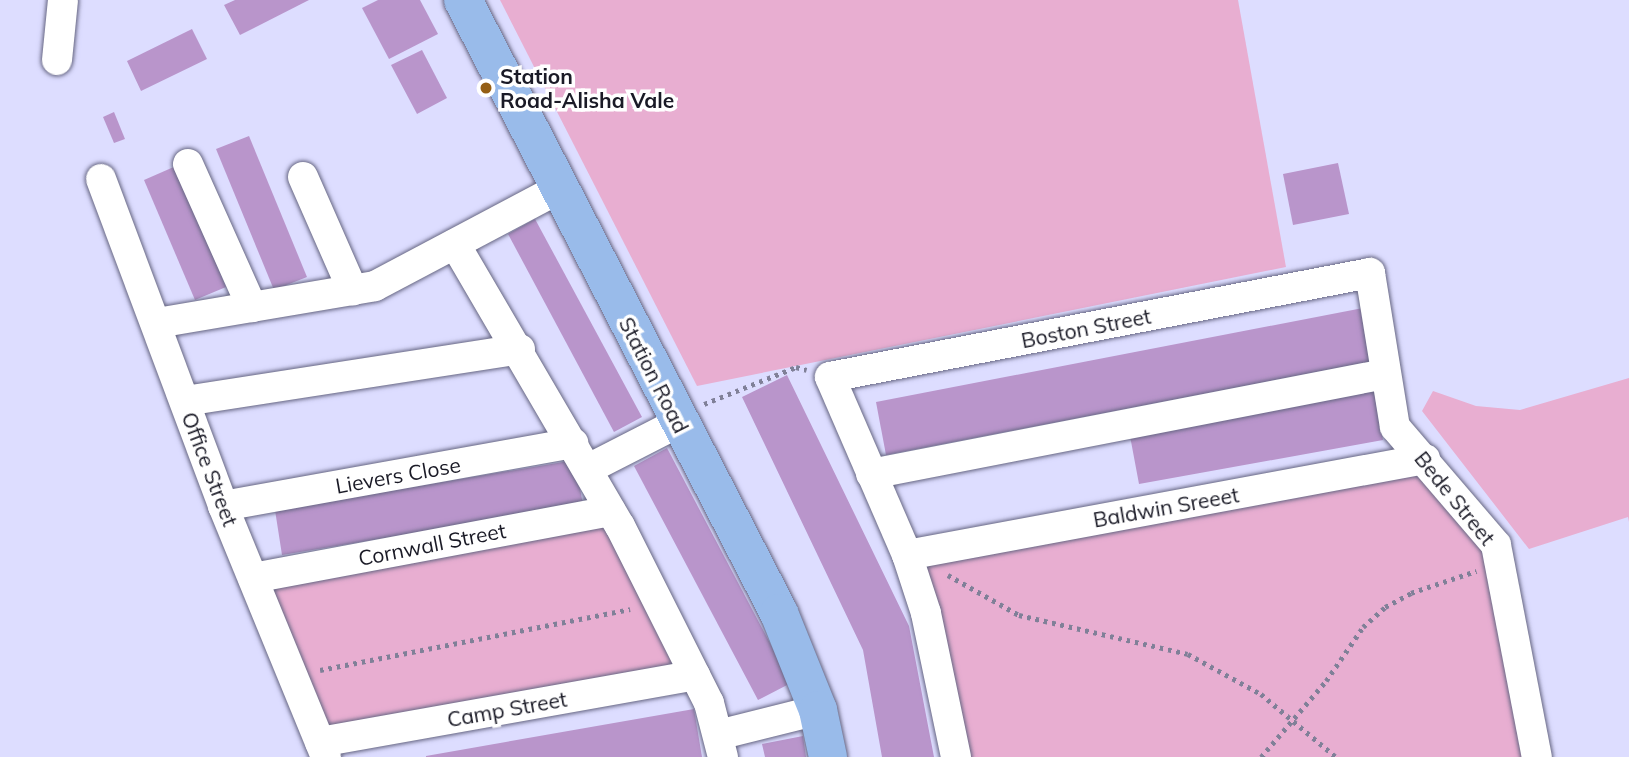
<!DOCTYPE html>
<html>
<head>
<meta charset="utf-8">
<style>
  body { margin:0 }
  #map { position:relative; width:1629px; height:757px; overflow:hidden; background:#ddf; font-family:Mulish,sans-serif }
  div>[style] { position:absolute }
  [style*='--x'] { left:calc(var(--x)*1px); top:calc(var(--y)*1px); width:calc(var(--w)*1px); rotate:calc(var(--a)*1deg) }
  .green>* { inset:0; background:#e8aed1 }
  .building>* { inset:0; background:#b995cb }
  .path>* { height:4.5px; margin-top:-2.25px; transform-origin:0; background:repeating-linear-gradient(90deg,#808098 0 3.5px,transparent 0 8.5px) }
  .roads { filter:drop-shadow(0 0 2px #666683) drop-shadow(0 0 2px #666683) }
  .minor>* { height:30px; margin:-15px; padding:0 15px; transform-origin:15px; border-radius:15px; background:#fff }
  .major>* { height:38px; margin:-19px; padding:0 19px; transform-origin:19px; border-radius:19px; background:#99bbea }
  .dots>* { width:19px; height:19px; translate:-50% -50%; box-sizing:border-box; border:4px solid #fff; border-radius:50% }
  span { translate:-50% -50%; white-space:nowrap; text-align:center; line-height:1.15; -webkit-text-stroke:7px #fff; paint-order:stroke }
  .poi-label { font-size:21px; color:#1a1a26; font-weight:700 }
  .left { translate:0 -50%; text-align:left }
  .street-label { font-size:21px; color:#1a1a26 }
</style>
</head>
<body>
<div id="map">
  <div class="green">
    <div style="clip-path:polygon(500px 0,1238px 0,1286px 267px,697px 386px)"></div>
    <div style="clip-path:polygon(1629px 378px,1629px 522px,1628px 517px,1529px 549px,1422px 411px,1433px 391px,1476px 406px,1520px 410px)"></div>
    <div style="clip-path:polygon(1425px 459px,1496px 545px,1537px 757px,956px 757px,907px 555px)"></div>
    <div style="clip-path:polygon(611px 511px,695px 675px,320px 742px,253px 578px)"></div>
  </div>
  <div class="building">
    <div style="clip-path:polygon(235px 0,309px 0,240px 35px,224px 5px)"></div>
    <div style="clip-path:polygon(378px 0,420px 0,438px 34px,389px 59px,362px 8px)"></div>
    <div style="clip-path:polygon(192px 29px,207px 59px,141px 91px,127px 61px)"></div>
    <div style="clip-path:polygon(422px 50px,447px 98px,417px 114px,391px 65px)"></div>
    <div style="clip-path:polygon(114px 112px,125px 139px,114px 143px,103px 117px)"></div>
    <div style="clip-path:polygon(249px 136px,307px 277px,274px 290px,216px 149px)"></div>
    <div style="clip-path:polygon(1338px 163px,1349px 214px,1293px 225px,1283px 174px)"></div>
    <div style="clip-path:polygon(176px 166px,226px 287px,195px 300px,144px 180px)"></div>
    <div style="clip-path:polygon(535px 219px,642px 417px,614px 432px,508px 234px)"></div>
    <div style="clip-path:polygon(1363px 308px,1374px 361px,886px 455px,876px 402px)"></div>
    <div style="clip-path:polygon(787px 375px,909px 626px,934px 757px,882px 757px,863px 650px,742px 397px)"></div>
    <div style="clip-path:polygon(1374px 391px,1383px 440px,1139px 484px,1130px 436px)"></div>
    <div style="clip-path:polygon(667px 448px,791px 683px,758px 700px,634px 466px)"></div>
    <div style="clip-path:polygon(575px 460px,583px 505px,282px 555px,275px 510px)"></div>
    <div style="clip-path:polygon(694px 709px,702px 757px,426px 757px,426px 756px)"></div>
    <div style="clip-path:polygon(803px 736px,806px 757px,765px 757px,762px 744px)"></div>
  </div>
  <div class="path">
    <div style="--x:704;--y:404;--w:99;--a:-21.9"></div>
    <div style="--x:796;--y:367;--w:11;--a:15"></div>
    <div style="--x:948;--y:575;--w:81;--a:29.4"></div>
    <div style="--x:1019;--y:615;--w:173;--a:13"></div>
    <div style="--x:1188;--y:654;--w:83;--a:28.7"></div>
    <div style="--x:1261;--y:694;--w:98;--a:40"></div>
    <div style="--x:320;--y:670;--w:316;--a:-11.1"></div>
    <div style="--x:1261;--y:757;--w:100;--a:-49.5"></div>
    <div style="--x:1326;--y:681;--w:65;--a:-55.6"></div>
    <div style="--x:1363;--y:627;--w:30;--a:-42"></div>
    <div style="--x:1385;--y:607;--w:30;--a:-28"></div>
    <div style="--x:1411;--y:593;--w:69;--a:-18.7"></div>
  </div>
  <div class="roads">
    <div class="minor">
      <div style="--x:57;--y:60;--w:60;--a:-84.3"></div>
      <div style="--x:188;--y:164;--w:157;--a:65.9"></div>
      <div style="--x:303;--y:177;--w:124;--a:66.3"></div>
      <div style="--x:101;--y:179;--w:349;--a:69.5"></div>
      <div style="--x:223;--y:506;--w:271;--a:67.7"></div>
      <div style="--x:455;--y:244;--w:327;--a:59.7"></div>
      <div style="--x:620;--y:526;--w:198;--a:63.3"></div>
      <div style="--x:709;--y:703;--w:56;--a:75.5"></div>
      <div style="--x:157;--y:323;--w:221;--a:-9.6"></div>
      <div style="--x:375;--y:286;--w:207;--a:-27.9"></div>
      <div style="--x:185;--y:401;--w:339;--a:-8.8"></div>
      <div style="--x:588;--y:469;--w:101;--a:-27.1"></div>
      <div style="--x:871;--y:474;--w:524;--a:-11.01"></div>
      <div style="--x:223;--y:506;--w:356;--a:-10.2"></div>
      <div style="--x:907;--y:555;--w:527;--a:-10.5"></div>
      <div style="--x:253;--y:578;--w:364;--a:-10.6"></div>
      <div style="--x:718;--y:735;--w:103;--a:-14"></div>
      <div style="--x:320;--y:742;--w:381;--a:-10.1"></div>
      <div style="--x:956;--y:757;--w:147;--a:-101.8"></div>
      <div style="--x:926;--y:613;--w:61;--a:-108.1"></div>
      <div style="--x:907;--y:555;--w:194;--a:-113.4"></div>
      <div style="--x:830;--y:377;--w:550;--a:-10.9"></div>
      <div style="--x:1370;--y:273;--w:156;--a:80.8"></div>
      <div style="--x:1395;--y:427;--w:155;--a:49.4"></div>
      <div style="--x:1496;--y:545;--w:216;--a:79.1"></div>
    </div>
    <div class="major">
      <div style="--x:463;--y:0;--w:690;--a:62.73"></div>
      <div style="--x:779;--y:613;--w:105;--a:68.1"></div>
      <div style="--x:818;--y:710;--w:48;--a:78"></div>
    </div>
  </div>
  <div class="dots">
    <div style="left:486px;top:88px;background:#945e15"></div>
  </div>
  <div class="poi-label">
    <span class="left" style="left:500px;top:88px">Station<br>Road-Alisha Vale</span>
  </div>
  <div class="street-label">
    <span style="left:1086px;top:328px;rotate:-11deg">Boston Street</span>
    <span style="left:654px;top:375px;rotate:63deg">Station Road</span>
    <span style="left:210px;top:469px;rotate:69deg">Office Street</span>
    <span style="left:398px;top:475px;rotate:-10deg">Lievers Close</span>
    <span style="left:1455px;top:498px;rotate:51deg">Bede Street</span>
    <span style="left:1166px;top:507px;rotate:-10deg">Baldwin Sreeet</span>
    <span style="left:432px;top:544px;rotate:-11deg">Cornwall Street</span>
    <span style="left:507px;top:709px;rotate:-10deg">Camp Street</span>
  </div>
</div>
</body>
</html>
